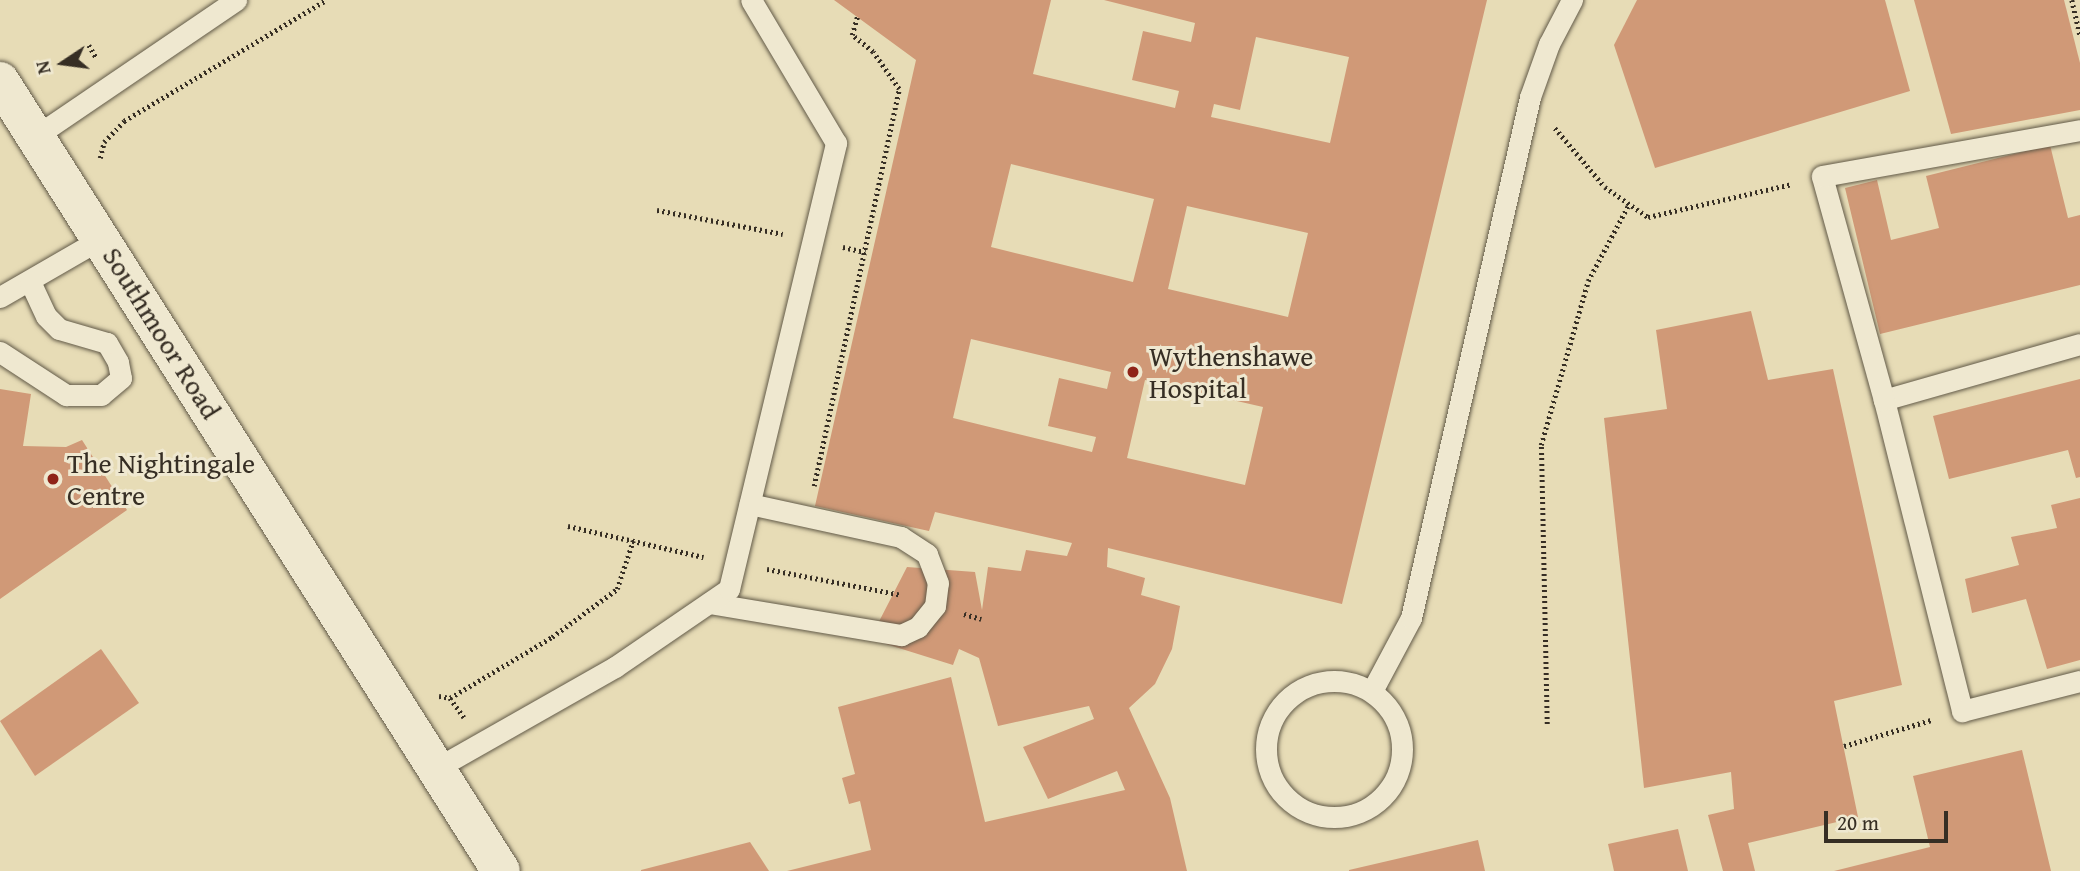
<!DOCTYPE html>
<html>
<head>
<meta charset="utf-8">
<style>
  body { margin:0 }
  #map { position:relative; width:2080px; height:871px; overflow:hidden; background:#e7dcb6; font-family:"Gentium Book Plus",serif }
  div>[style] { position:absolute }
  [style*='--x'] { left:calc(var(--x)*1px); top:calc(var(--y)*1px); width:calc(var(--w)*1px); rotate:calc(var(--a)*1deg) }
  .building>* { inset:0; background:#d09977 }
  .path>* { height:4.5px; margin-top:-2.25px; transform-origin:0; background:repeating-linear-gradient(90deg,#362e24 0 2px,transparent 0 5.5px) }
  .roads { filter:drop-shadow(0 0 2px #625a48) drop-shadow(0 0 2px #625a48) }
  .service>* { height:21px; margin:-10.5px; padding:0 10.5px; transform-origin:10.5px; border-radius:10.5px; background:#efe8d0 }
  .service>.ring { margin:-10.5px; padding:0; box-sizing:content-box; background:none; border:21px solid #efe8d0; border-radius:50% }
  .minor>* { height:38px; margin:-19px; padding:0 19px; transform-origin:19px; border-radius:19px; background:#efe8d0 }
  .dots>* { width:19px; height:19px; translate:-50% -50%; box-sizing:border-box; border:4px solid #efe8d0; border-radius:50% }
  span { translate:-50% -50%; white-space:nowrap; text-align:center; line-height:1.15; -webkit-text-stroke:6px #efe8d0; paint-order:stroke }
  .street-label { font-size:28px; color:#362e24 }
  .poi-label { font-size:28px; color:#362e24 }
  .left { translate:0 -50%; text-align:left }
  .north { position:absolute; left:28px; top:28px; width:70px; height:70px; -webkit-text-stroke:5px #efe8d0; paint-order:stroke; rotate:257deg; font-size:19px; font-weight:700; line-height:28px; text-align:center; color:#362e24 }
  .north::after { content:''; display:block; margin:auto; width:24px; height:32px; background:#362e24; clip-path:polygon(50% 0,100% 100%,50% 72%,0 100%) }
  .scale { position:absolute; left:1824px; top:811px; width:124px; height:32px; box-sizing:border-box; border:4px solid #362e24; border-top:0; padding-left:9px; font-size:21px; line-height:24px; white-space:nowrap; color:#362e24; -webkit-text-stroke:5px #efe8d0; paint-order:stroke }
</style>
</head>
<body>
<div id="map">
  <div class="building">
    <div style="clip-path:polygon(evenodd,834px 0,1051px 0,1033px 74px,1175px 108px,1179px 91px,1132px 80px,1143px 31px,1191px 42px,1195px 23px,1104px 0,1487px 0,1342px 604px,1108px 548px,1107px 567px,1145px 578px,1141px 595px,1180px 606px,1172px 649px,1155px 684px,1129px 708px,1170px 798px,1187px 871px,787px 871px,871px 850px,860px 801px,849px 804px,842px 778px,855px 774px,838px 707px,951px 677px,985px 822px,1125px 790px,1117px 771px,1048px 799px,1023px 747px,1094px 719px,1089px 706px,998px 726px,979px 658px,959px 649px,953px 665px,870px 639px,907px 567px,975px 572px,982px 610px,988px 567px,1021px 571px,1026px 550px,1067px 556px,1072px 543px,935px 512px,929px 531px,815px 506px,916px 60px,834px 0,1256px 37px,1349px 57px,1330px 143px,1211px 117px,1214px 104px,1240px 110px,1256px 37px,834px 0,1011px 164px,1154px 199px,1133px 282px,991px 247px,1011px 164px,834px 0,1187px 206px,1308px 233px,1288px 317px,1168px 289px,1187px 206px,834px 0,971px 339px,1111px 372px,1107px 389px,1059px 378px,1048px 426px,1096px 437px,1092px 452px,953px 418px,971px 339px,834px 0,1145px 380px,1263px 407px,1245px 485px,1127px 458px,1145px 380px)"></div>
    <div style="clip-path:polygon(1637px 0,1885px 0,1910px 91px,1655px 168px,1614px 45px)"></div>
    <div style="clip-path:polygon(1914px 0,2064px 0,2080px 63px,2080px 110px,1951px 134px)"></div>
    <div style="clip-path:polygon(2050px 145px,2068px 218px,2080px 215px,2080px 285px,1880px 334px,1845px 188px,1877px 180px,1891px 240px,1939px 228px,1926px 176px)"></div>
    <div style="clip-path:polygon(1751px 311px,1768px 380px,1833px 369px,1902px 685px,1834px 701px,1858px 817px,1748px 843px,1755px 871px,1723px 871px,1708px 815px,1734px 809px,1731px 772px,1644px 788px,1604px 418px,1667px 409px,1656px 330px)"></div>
    <div style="clip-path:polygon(2080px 379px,2080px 477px,2076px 478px,2068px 450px,1949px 479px,1933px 416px)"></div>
    <div style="clip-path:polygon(0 389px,31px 394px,23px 446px,66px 447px,82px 440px,127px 510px,0 599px)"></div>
    <div style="clip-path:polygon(2080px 498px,2080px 660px,2047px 669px,2026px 599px,1972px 613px,1965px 579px,2019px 565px,2011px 537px,2057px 528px,2051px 505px)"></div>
    <div style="clip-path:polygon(101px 649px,139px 703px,35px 776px,0 721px)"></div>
    <div style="clip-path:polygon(2022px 750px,2051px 871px,1834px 871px,1930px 847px,1913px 776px)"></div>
    <div style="clip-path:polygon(1678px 829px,1688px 871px,1614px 871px,1608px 844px)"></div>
    <div style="clip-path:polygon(1478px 840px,1485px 871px,1349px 871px,1349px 870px)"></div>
    <div style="clip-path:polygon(750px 842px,769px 871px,641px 871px,641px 870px)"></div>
  </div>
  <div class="path">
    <div style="--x:2072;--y:0;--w:36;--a:77"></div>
    <div style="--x:89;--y:45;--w:16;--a:60"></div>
    <div style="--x:1555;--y:128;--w:77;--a:49.7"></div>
    <div style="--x:1605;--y:187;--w:52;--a:34.9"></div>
    <div style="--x:1648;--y:217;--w:148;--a:-12.9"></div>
    <div style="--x:100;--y:158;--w:16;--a:-76"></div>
    <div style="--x:104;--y:142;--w:29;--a:-46"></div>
    <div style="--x:124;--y:121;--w:235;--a:-30.9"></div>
    <div style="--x:657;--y:210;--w:128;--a:10.8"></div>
    <div style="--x:843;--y:247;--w:23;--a:13"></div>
    <div style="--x:814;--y:486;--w:406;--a:-77.9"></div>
    <div style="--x:899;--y:89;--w:45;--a:-125.1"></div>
    <div style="--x:873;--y:52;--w:27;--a:-141"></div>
    <div style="--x:852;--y:35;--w:19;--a:-74"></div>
    <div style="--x:568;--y:526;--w:139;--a:12.9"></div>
    <div style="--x:767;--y:569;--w:137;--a:10.9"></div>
    <div style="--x:964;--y:614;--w:18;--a:16"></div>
    <div style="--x:439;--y:696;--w:11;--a:10"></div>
    <div style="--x:450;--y:698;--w:119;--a:-30.9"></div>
    <div style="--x:552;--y:637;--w:81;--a:-36.4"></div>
    <div style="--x:617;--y:589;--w:51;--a:-71.6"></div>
    <div style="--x:450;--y:698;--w:24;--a:54"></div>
    <div style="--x:1547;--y:724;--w:279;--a:-91.2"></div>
    <div style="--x:1541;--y:445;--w:171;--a:-74"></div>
    <div style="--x:1588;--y:281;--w:87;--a:-62"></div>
    <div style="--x:1844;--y:746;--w:91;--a:-16.6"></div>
  </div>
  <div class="roads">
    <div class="service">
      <div style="--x:36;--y:136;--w:242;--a:-34.2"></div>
      <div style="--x:0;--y:297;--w:118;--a:-30"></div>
      <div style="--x:2080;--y:344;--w:204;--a:164.1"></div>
      <div style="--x:1884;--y:400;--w:321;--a:75.9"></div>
      <div style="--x:1962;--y:711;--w:122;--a:-14.3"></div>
      <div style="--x:0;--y:352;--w:79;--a:33.1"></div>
      <div style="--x:66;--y:395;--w:35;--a:0"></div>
      <div style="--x:101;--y:395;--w:26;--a:-40"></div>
      <div style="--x:121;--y:378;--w:16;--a:-101"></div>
      <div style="--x:118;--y:362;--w:22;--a:-120"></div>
      <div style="--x:107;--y:343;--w:50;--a:-163.7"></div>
      <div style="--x:59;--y:329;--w:18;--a:-135"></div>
      <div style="--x:46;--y:316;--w:38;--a:-115"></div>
      <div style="--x:1884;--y:400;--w:232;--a:-105.5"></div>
      <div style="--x:1822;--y:176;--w:262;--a:-10.1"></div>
      <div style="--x:709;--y:603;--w:195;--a:9.5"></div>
      <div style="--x:901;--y:635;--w:19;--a:-25"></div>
      <div style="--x:918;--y:627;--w:27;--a:-51"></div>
      <div style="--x:935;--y:606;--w:23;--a:-83"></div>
      <div style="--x:938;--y:583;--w:31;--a:-111"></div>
      <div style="--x:927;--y:554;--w:31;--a:-147"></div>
      <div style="--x:901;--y:537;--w:155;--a:-167.7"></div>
      <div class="ring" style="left:1266px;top:681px;width:115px;height:115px"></div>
      <div style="--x:1372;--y:691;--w:83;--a:-61.9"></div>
      <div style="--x:1411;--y:618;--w:534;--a:-77.13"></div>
      <div style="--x:1530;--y:97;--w:56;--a:-70.3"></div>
      <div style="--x:1549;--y:44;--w:50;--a:-62.4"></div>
      <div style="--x:437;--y:768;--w:205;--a:-29.6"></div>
      <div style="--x:615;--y:667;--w:138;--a:-34.4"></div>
      <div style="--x:729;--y:589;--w:459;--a:-76.5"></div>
      <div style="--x:836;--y:143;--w:166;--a:-120.7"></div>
    </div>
    <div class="minor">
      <div style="--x:0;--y:81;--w:935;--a:57.62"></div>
    </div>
  </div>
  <div class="dots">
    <div style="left:1133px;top:372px;background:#8f2418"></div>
    <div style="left:53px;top:479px;background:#8f2418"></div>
  </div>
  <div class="street-label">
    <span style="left:162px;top:333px;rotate:58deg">Southmoor Road</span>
  </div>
  <div class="poi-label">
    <span class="left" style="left:1149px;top:372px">Wythenshawe<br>Hospital</span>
    <span class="left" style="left:67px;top:479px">The Nightingale<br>Centre</span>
  </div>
  <div class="north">N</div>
  <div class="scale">20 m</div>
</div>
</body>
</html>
